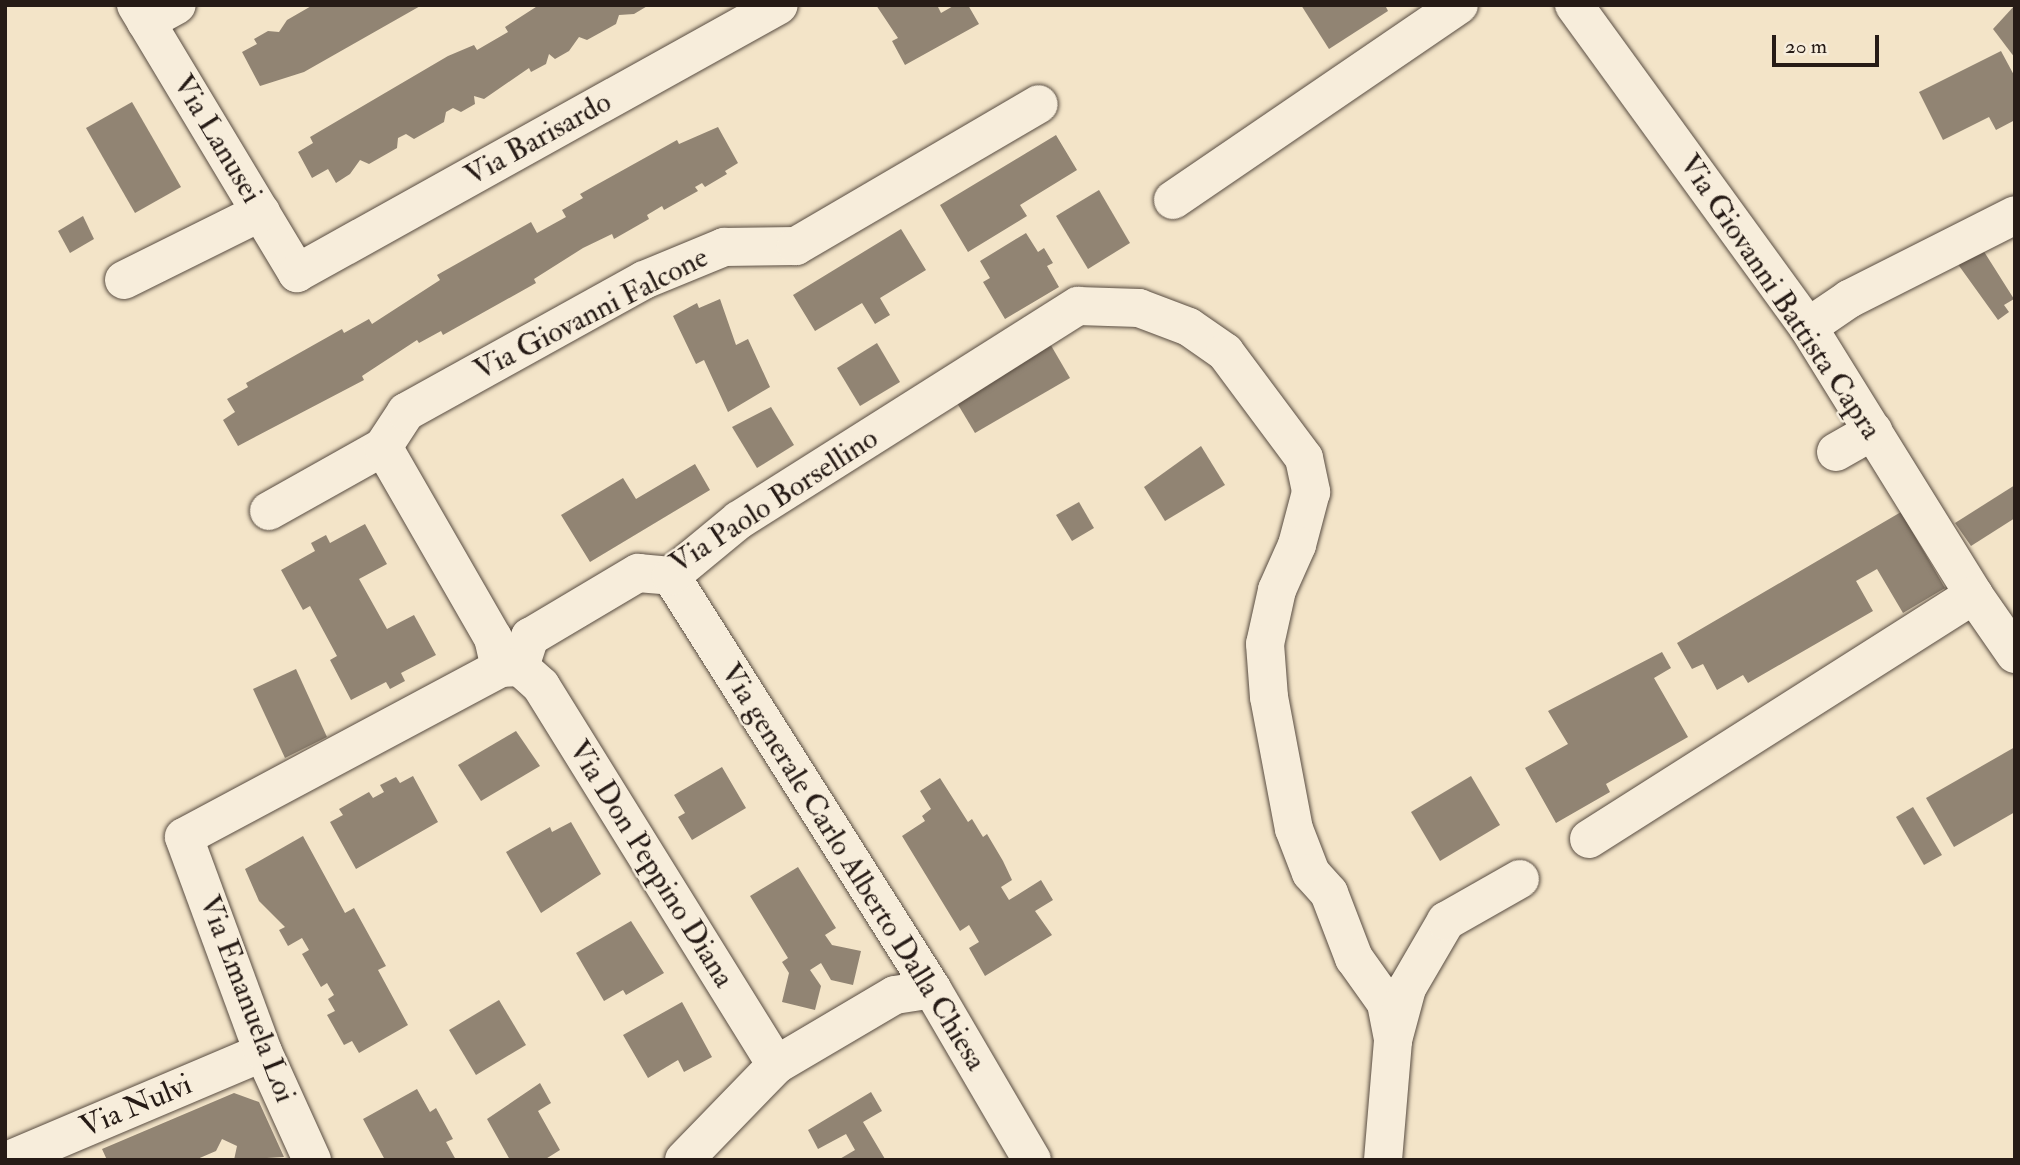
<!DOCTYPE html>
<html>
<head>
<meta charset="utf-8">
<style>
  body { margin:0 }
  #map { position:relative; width:2020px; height:1165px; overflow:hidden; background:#f3e4c8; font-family:"IM FELL Double Pica",serif }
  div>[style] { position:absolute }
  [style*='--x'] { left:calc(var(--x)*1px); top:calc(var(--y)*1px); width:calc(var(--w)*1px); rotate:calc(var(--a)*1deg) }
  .building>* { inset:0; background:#918473 }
  .roads { filter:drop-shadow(0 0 2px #594d42) drop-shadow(0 0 2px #594d42) }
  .minor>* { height:38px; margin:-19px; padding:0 19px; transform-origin:19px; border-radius:19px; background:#f7eddb }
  span { translate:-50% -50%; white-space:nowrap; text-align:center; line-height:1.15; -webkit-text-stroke:5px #f7eddb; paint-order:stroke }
  .street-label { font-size:30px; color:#261b16 }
  .frame { position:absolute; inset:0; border:7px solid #261b16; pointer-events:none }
  .scale { position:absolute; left:1772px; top:35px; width:107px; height:32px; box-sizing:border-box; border:4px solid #261b16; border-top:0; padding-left:9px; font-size:21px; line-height:24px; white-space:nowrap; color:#261b16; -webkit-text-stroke:5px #f7eddb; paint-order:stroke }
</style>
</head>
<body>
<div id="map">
  <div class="building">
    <div style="clip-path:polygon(313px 5px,422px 5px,304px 72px,260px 86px,242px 52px,257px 44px,254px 39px,268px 31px,279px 32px,287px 20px)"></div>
    <div style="clip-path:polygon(539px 5px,649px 5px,634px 14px,619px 15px,616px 24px,587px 40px,579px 37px,569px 51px,555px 59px,549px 54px,546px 64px,531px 72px,529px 68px,484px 99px,474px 96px,475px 104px,461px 112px,453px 108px,446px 112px,444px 122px,414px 139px,406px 134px,398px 138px,397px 148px,369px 164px,360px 160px,350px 174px,336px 183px,328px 169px,312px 178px,298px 152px,313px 143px,310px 137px,448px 56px,474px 45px,477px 50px,508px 32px,505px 27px)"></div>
    <div style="clip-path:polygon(876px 5px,937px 5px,941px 13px,955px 5px,968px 5px,979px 24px,905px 65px,892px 41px,898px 38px)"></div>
    <div style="clip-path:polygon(1301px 5px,1385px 5px,1388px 11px,1329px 49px)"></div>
    <div style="clip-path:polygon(2015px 5px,2015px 58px,1993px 29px)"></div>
    <div style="clip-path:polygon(2001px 51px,2015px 77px,2015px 120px,1996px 130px,1989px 117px,1943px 140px,1919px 92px)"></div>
    <div style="clip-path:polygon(132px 102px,181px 187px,135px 213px,86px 128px)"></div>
    <div style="clip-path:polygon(718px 127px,738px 163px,725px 171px,727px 174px,705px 187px,702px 183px,695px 187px,698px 191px,664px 210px,662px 206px,647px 215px,649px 219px,614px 239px,612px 234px,583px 248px,534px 279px,536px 283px,443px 335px,441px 331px,419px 343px,417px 340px,362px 376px,364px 380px,238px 446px,223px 420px,235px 412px,227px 399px,248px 387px,246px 383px,342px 329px,344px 333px,369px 319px,372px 324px,440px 280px,437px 275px,531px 222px,537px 233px,566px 217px,562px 210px,583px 198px,580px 194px,677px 140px,679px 144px)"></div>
    <div style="clip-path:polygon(1056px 135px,1077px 170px,1020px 205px,1027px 216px,968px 252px,940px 205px)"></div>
    <div style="clip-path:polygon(1099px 190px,1130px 243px,1088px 269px,1056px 216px)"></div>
    <div style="clip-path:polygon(83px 216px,94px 239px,70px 253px,58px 231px)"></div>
    <div style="clip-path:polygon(901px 229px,926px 270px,880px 298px,890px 315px,875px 324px,862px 303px,815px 331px,793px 295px)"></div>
    <div style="clip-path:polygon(1026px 233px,1038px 252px,1044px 248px,1053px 263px,1047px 266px,1059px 287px,1005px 319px,983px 282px,990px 278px,980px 261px)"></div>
    <div style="clip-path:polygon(1983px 250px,2014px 299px,2004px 305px,2009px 312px,1998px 320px,1957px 263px)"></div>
    <div style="clip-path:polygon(720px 299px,736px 345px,748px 339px,770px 387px,728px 412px,704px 360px,696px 364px,673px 316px,697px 303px,699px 308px)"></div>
    <div style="clip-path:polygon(1049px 342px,1070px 378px,975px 433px,954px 398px)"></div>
    <div style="clip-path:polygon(877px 343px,900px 382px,860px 406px,837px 368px)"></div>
    <div style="clip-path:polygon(771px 407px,794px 445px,757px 468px,732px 427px)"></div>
    <div style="clip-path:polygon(1201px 446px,1225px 485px,1165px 521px,1144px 487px)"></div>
    <div style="clip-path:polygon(695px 464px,710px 490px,590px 562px,561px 515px,623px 478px,636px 499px)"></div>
    <div style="clip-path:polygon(2015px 485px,2015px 518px,1971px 546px,1955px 523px)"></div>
    <div style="clip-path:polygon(1079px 502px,1094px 528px,1072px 541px,1056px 515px)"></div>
    <div style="clip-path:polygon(1901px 512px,1945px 588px,1903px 613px,1877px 569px,1856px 581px,1873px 611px,1748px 683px,1743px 675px,1717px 690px,1703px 664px,1692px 669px,1677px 643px)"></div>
    <div style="clip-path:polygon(365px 524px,387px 564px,359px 579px,387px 629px,414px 615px,436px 655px,401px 673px,405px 681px,390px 689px,386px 682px,351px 700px,330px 660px,337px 656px,310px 606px,303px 610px,281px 570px,315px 551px,311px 543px,326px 535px,330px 543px)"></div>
    <div style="clip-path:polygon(1662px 652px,1671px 668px,1654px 678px,1688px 737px,1606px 784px,1610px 792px,1556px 823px,1525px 768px,1568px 744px,1548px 711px)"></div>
    <div style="clip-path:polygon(296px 669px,327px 737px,285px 758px,253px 689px)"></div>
    <div style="clip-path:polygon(516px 731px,540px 766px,481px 801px,458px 765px)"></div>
    <div style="clip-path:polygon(2015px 747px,2015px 812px,1954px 847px,1926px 798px)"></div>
    <div style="clip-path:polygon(722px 767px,746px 808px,692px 840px,678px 817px,685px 813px,674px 795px)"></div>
    <div style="clip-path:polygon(413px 776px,438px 822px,356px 869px,330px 822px,343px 815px,339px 809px,369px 792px,373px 798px,384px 792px,380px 785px,396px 777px,400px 783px)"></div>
    <div style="clip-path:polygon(1471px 776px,1500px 825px,1440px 861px,1411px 812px)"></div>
    <div style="clip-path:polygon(940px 778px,968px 822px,972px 819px,983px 837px,987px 834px,1003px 861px,1012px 880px,1001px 887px,1009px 900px,1041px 880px,1053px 900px,1035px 911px,1052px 935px,985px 976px,969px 948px,979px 942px,969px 925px,960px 931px,902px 836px,925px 821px,922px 816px,931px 809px,920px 791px)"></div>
    <div style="clip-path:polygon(1913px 807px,1942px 855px,1924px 865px,1896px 817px)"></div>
    <div style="clip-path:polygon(571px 822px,601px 874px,541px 913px,506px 852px,550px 827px,552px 832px)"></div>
    <div style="clip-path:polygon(303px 836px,345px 913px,354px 908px,386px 966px,378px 970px,408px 1025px,359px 1053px,352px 1041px,344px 1045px,327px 1015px,335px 1011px,328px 999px,334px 995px,327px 983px,321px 987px,302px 954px,309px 950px,302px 938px,288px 946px,279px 930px,285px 927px,259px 901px,245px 869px)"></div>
    <div style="clip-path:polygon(798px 867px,836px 928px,825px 935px,832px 945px,861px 951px,853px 985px,831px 980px,821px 963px,810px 970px,821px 986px,815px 1010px,782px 1002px,789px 973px,782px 962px,788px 958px,750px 896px)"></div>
    <div style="clip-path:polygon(631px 921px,664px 973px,626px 995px,623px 990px,604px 1001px,576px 953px)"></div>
    <div style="clip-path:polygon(499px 1000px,526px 1045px,476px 1075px,449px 1030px)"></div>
    <div style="clip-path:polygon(682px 1002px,712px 1057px,684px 1072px,678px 1060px,648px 1078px,623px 1035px)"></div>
    <div style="clip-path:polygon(540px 1083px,551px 1103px,538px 1111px,560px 1150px,544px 1160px,510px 1160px,487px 1119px)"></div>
    <div style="clip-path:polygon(417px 1089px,430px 1112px,436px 1108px,453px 1139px,446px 1142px,456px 1160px,385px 1160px,363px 1119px)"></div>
    <div style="clip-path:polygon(871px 1092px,882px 1111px,863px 1122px,885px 1159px,838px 1160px,855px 1150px,846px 1134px,818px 1149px,808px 1130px)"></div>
    <div style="clip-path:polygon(234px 1093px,259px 1102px,284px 1157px,234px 1160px,237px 1146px,222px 1139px,216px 1151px,195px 1160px,107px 1160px,102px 1149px)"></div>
  </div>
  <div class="roads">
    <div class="minor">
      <div style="--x:136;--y:5;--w:313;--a:59"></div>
      <div style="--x:297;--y:273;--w:551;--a:-29.07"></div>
      <div style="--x:1574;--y:5;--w:398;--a:54"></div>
      <div style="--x:1808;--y:327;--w:315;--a:58.2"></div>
      <div style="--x:146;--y:22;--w:35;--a:-29"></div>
      <div style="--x:1173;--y:200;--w:346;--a:-34.3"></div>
      <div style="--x:124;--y:280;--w:153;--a:-26.4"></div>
      <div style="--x:1808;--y:327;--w:50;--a:-34.3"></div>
      <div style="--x:1849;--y:299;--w:186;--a:-26.8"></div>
      <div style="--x:1836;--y:452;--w:43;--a:-29.6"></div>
      <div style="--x:269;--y:511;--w:131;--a:-29.3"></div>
      <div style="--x:671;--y:576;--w:489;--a:57.7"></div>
      <div style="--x:932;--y:989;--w:198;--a:59.7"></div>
      <div style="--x:520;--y:667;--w:32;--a:-72"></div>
      <div style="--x:530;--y:637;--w:126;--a:-30.7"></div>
      <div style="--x:638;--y:573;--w:33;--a:5"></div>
      <div style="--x:671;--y:576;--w:88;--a:-39.5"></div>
      <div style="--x:739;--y:520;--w:401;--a:-32.3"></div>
      <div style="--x:1078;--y:306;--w:61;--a:1.9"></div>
      <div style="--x:1139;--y:308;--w:53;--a:20.8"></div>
      <div style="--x:1189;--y:327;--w:44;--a:34.8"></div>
      <div style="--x:1225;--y:352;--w:132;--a:53.3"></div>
      <div style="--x:1304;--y:458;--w:35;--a:78"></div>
      <div style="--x:1311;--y:492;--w:55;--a:104.8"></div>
      <div style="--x:1297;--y:545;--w:49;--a:114"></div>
      <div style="--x:1277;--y:590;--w:55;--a:102.5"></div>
      <div style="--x:1265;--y:644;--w:53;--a:85.7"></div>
      <div style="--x:1269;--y:697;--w:134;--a:79.3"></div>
      <div style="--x:1294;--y:829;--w:47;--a:68.9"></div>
      <div style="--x:1311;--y:873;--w:27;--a:48"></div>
      <div style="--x:1329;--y:893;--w:70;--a:69"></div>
      <div style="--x:1354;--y:958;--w:55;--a:54.6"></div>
      <div style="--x:1386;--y:1003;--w:38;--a:79"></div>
      <div style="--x:520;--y:667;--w:28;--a:42"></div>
      <div style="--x:541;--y:686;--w:446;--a:58.2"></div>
      <div style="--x:500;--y:668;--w:31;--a:-103"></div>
      <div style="--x:493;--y:638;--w:220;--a:-119.9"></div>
      <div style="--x:383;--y:447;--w:42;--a:-56.7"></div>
      <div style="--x:406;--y:412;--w:272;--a:-29"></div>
      <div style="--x:644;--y:280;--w:87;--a:-22.4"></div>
      <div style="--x:724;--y:247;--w:72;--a:-0.8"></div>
      <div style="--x:796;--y:246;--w:281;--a:-30.3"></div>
      <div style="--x:1589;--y:839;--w:456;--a:-32.4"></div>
      <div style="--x:1974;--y:595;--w:72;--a:55.2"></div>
      <div style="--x:9;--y:1160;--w:276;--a:-23"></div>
      <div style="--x:312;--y:1160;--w:119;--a:-114.4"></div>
      <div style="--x:263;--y:1052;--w:229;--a:-110.2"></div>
      <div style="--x:184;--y:837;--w:358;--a:-28.1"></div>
      <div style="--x:500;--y:668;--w:20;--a:-3"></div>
      <div style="--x:684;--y:1160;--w:132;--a:-45.9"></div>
      <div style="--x:776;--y:1065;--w:138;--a:-30.5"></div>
      <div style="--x:895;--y:995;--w:37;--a:-9"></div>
      <div style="--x:1383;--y:1160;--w:120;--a:-85.2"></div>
      <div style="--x:1393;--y:1040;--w:54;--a:-74.9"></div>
      <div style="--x:1407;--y:988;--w:78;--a:-59.8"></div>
      <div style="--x:1446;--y:921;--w:85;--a:-29.6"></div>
    </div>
  </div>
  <div class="street-label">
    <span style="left:217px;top:139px;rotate:59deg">Via Lanusei</span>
    <span style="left:538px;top:139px;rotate:-29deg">Via Barisardo</span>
    <span style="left:1780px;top:297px;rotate:56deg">Via Giovanni Battista Capra</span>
    <span style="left:591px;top:314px;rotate:-27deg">Via Giovanni Falcone</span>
    <span style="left:774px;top:501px;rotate:-33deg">Via Paolo Borsellino</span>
    <span style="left:651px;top:864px;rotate:58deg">Via Don Peppino Diana</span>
    <span style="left:853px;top:867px;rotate:58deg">Via generale Carlo Alberto Dalla Chiesa</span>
    <span style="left:247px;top:999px;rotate:69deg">Via Emanuela Loi</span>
    <span style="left:136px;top:1106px;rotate:-23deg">Via Nulvi</span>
  </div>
  <div class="frame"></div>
  <div class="scale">20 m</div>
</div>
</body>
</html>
